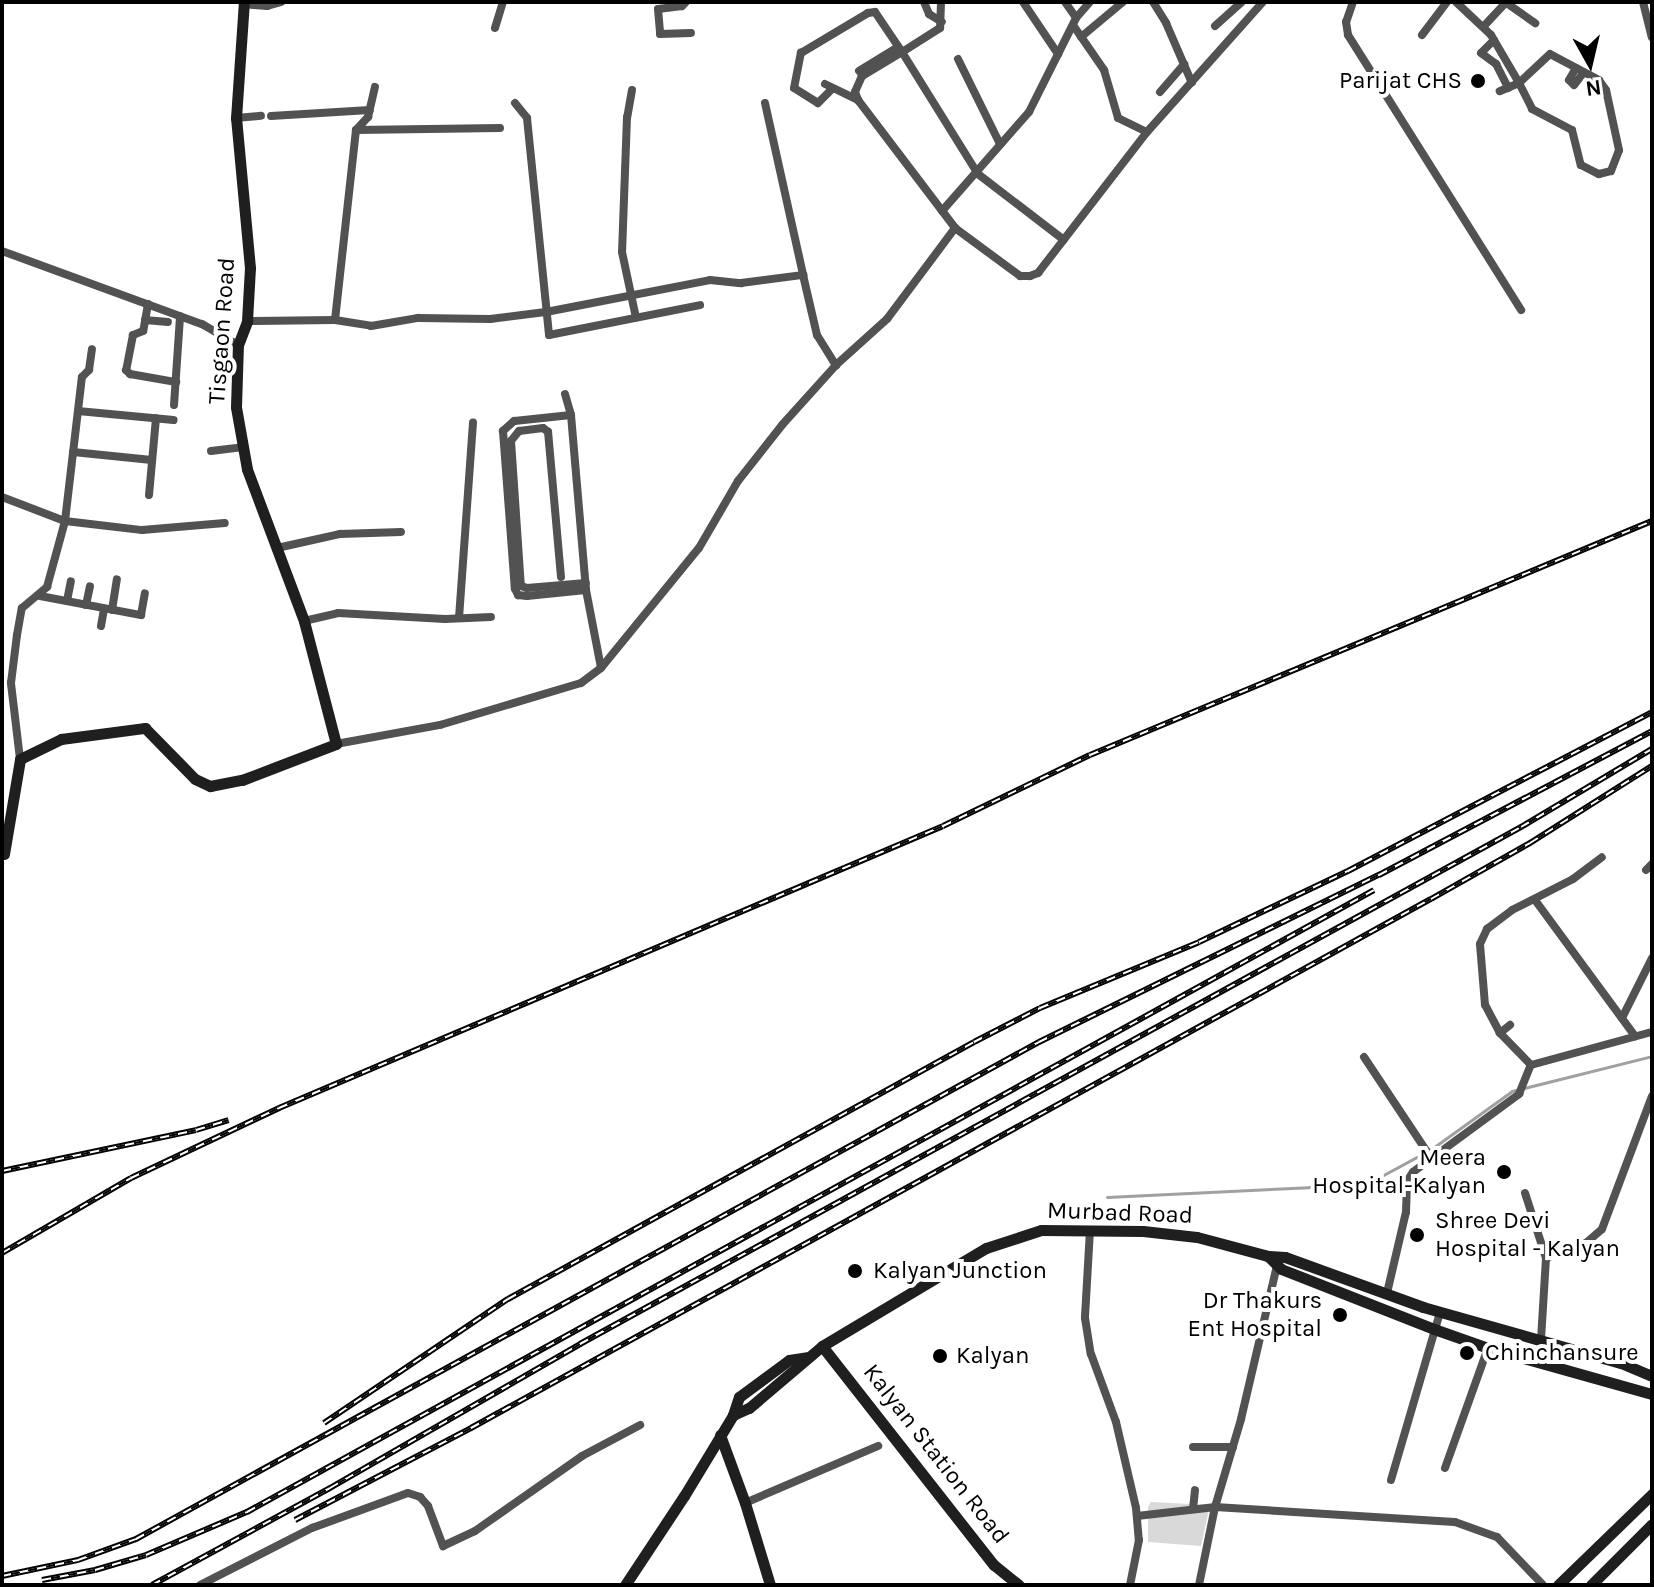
<!DOCTYPE html>
<html>
<head>
<meta charset="utf-8">
<style>
  body { margin:0 }
  #map { position:relative; width:1654px; height:1587px; overflow:hidden; background:#fff; font-family:Karla,sans-serif }
  div>[style] { position:absolute }
  [style*='--x'] { left:calc(var(--x)*1px); top:calc(var(--y)*1px); width:calc(var(--w)*1px); rotate:calc(var(--a)*1deg) }
  .green>* { inset:0; background:#d9d9d9 }
  .stream>* { height:3px; margin:-1.5px; padding:0 1.5px; transform-origin:1.5px; border-radius:1.5px; background:#a0a0a0 }
  .street>* { height:8px; margin:-4px; padding:0 4px; transform-origin:4px; border-radius:4px; background:#525252 }
  .secondary>* { height:11px; margin:-5.5px; padding:0 5.5px; transform-origin:5.5px; border-radius:5.5px; background:#1f1f1f }
  .rail>* { height:6px; margin-top:-3px; transform-origin:0; background:repeating-linear-gradient(90deg,#fff 0 9px,#000 0 18px); box-sizing:border-box; border-block:2px solid #000 }
  .dots>* { width:22px; height:22px; translate:-50% -50%; box-sizing:border-box; border:4px solid #fff; border-radius:50% }
  span { translate:-50% -50%; white-space:nowrap; text-align:center; line-height:1.15; -webkit-text-stroke:8px #fff; paint-order:stroke }
  .poi-label { font-size:24px; color:#000 }
  .right { translate:-100% -50%; text-align:right }
  .left { translate:0 -50%; text-align:left }
  .street-label { font-size:24px; color:#000 }
  .frame { position:absolute; inset:0; border:4px solid #000; pointer-events:none }
  .north { position:absolute; left:1550px; top:24px; width:80px; height:80px; -webkit-text-stroke:6px #fff; paint-order:stroke; rotate:172deg; font-size:22px; font-weight:700; line-height:32px; text-align:center; color:#000 }
  .north::after { content:''; display:block; margin:auto; width:28px; height:36px; background:#000; clip-path:polygon(50% 0,100% 100%,50% 72%,0 100%) }
</style>
</head>
<body>
<div id="map">
  <div class="green">
    <div style="clip-path:polygon(1151px 1502px,1210px 1505px,1201px 1546px,1148px 1542px,1148px 1507px)"></div>
  </div>
  <div class="stream">
    <div style="--x:1430;--y:1150;--w:101;--a:-35.7"></div>
    <div style="--x:1512;--y:1091;--w:144;--a:-14"></div>
    <div style="--x:1107;--y:1197;--w:202;--a:-2.8"></div>
    <div style="--x:1309;--y:1187;--w:67;--a:-6.8"></div>
    <div style="--x:1376;--y:1179;--w:55;--a:-28.4"></div>
  </div>
  <div class="street">
    <div style="--x:686;--y:2;--w:6;--a:135"></div>
    <div style="--x:682;--y:6;--w:24;--a:173"></div>
    <div style="--x:658;--y:9;--w:25;--a:85"></div>
    <div style="--x:660;--y:34;--w:31;--a:-2"></div>
    <div style="--x:924;--y:2;--w:13;--a:67"></div>
    <div style="--x:929;--y:14;--w:15;--a:32"></div>
    <div style="--x:941;--y:2;--w:26;--a:92"></div>
    <div style="--x:940;--y:28;--w:45;--a:147.7"></div>
    <div style="--x:902;--y:52;--w:144;--a:58.1"></div>
    <div style="--x:978;--y:174;--w:108;--a:37.5"></div>
    <div style="--x:1023;--y:2;--w:63;--a:56.1"></div>
    <div style="--x:1065;--y:2;--w:19;--a:55"></div>
    <div style="--x:1153;--y:2;--w:25;--a:58"></div>
    <div style="--x:1166;--y:23;--w:65;--a:66.6"></div>
    <div style="--x:1353;--y:2;--w:21;--a:109"></div>
    <div style="--x:1346;--y:22;--w:13;--a:81"></div>
    <div style="--x:1348;--y:35;--w:325;--a:57.8"></div>
    <div style="--x:1456;--y:2;--w:48;--a:43.3"></div>
    <div style="--x:1491;--y:35;--w:56;--a:59.7"></div>
    <div style="--x:1519;--y:83;--w:29;--a:63"></div>
    <div style="--x:1532;--y:109;--w:45;--a:27.7"></div>
    <div style="--x:1572;--y:130;--w:36;--a:76"></div>
    <div style="--x:1581;--y:165;--w:20;--a:27"></div>
    <div style="--x:1599;--y:174;--w:12;--a:-14"></div>
    <div style="--x:1611;--y:171;--w:22;--a:-69"></div>
    <div style="--x:1619;--y:150;--w:61;--a:-102.2"></div>
    <div style="--x:1606;--y:90;--w:12;--a:-125"></div>
    <div style="--x:1599;--y:80;--w:55;--a:-152"></div>
    <div style="--x:1550;--y:54;--w:42;--a:136.9"></div>
    <div style="--x:1519;--y:83;--w:21;--a:157"></div>
    <div style="--x:1505;--y:2;--w:37;--a:35"></div>
    <div style="--x:1643;--y:2;--w:36;--a:76"></div>
    <div style="--x:243;--y:4;--w:24;--a:5"></div>
    <div style="--x:267;--y:6;--w:15;--a:-16"></div>
    <div style="--x:1073;--y:25;--w:55;--a:55.4"></div>
    <div style="--x:1104;--y:70;--w:50;--a:73.7"></div>
    <div style="--x:1118;--y:118;--w:32;--a:26"></div>
    <div style="--x:1215;--y:26;--w:36;--a:-42"></div>
    <div style="--x:1484;--y:26;--w:33;--a:-47"></div>
    <div style="--x:495;--y:28;--w:27;--a:-73"></div>
    <div style="--x:1422;--y:35;--w:41;--a:-52.9"></div>
    <div style="--x:1081;--y:37;--w:55;--a:-39.8"></div>
    <div style="--x:1494;--y:40;--w:18;--a:135"></div>
    <div style="--x:1481;--y:53;--w:19;--a:36"></div>
    <div style="--x:1496;--y:64;--w:27;--a:63"></div>
    <div style="--x:958;--y:59;--w:95;--a:63.7"></div>
    <div style="--x:1576;--y:68;--w:14;--a:120"></div>
    <div style="--x:1569;--y:80;--w:7;--a:45"></div>
    <div style="--x:1574;--y:85;--w:16;--a:-52"></div>
    <div style="--x:859;--y:71;--w:46;--a:-31.6"></div>
    <div style="--x:825;--y:84;--w:37;--a:26"></div>
    <div style="--x:832;--y:89;--w:20;--a:135"></div>
    <div style="--x:818;--y:103;--w:28;--a:-148"></div>
    <div style="--x:794;--y:88;--w:36;--a:-79"></div>
    <div style="--x:801;--y:53;--w:78;--a:-30.8"></div>
    <div style="--x:868;--y:13;--w:7;--a:-8"></div>
    <div style="--x:875;--y:12;--w:48;--a:56"></div>
    <div style="--x:902;--y:52;--w:47;--a:149"></div>
    <div style="--x:862;--y:76;--w:17;--a:114"></div>
    <div style="--x:855;--y:92;--w:9;--a:69"></div>
    <div style="--x:858;--y:100;--w:161;--a:52.8"></div>
    <div style="--x:955;--y:228;--w:81;--a:36.4"></div>
    <div style="--x:1020;--y:276;--w:10;--a:0"></div>
    <div style="--x:1030;--y:276;--w:9;--a:-21"></div>
    <div style="--x:1038;--y:273;--w:178;--a:-52.3"></div>
    <div style="--x:1147;--y:132;--w:174;--a:-48.3"></div>
    <div style="--x:632;--y:90;--w:27;--a:100"></div>
    <div style="--x:627;--y:117;--w:135;--a:92.1"></div>
    <div style="--x:622;--y:252;--w:67;--a:78"></div>
    <div style="--x:1160;--y:92;--w:37;--a:-49"></div>
    <div style="--x:515;--y:103;--w:19;--a:51"></div>
    <div style="--x:527;--y:118;--w:218;--a:84.2"></div>
    <div style="--x:549;--y:335;--w:154;--a:-11.2"></div>
    <div style="--x:765;--y:103;--w:176;--a:77.5"></div>
    <div style="--x:271;--y:116;--w:99;--a:-3.5"></div>
    <div style="--x:236;--y:118;--w:25;--a:-5"></div>
    <div style="--x:356;--y:130;--w:144;--a:-0.8"></div>
    <div style="--x:942;--y:211;--w:132;--a:-48.7"></div>
    <div style="--x:1029;--y:112;--w:105;--a:-63.4"></div>
    <div style="--x:1076;--y:18;--w:21;--a:-49"></div>
    <div style="--x:2;--y:251;--w:213;--a:20.1"></div>
    <div style="--x:202;--y:324;--w:42;--a:30.3"></div>
    <div style="--x:148;--y:304;--w:27;--a:100"></div>
    <div style="--x:143;--y:331;--w:11;--a:158"></div>
    <div style="--x:133;--y:335;--w:36;--a:101"></div>
    <div style="--x:126;--y:370;--w:6;--a:45"></div>
    <div style="--x:130;--y:374;--w:47;--a:9.9"></div>
    <div style="--x:145;--y:320;--w:23;--a:5"></div>
    <div style="--x:335;--y:320;--w:191;--a:-83.7"></div>
    <div style="--x:356;--y:130;--w:18;--a:-47"></div>
    <div style="--x:368;--y:117;--w:31;--a:-77"></div>
    <div style="--x:247;--y:321;--w:88;--a:-0.7"></div>
    <div style="--x:335;--y:320;--w:36;--a:9"></div>
    <div style="--x:371;--y:326;--w:48;--a:-9.7"></div>
    <div style="--x:418;--y:318;--w:72;--a:0.8"></div>
    <div style="--x:490;--y:319;--w:56;--a:-7.1"></div>
    <div style="--x:546;--y:312;--w:167;--a:-11"></div>
    <div style="--x:710;--y:280;--w:31;--a:6"></div>
    <div style="--x:741;--y:283;--w:63;--a:-7.4"></div>
    <div style="--x:803;--y:275;--w:62;--a:76.9"></div>
    <div style="--x:817;--y:335;--w:36;--a:58"></div>
    <div style="--x:565;--y:394;--w:22;--a:74"></div>
    <div style="--x:571;--y:415;--w:176;--a:85.1"></div>
    <div style="--x:586;--y:590;--w:79;--a:79.1"></div>
    <div style="--x:174;--y:405;--w:89;--a:-86.1"></div>
    <div style="--x:78;--y:411;--w:96;--a:5.4"></div>
    <div style="--x:571;--y:415;--w:57;--a:174"></div>
    <div style="--x:514;--y:421;--w:15;--a:138"></div>
    <div style="--x:503;--y:431;--w:158;--a:85.7"></div>
    <div style="--x:515;--y:589;--w:7;--a:63"></div>
    <div style="--x:518;--y:595;--w:9;--a:6"></div>
    <div style="--x:527;--y:596;--w:59;--a:-5.8"></div>
    <div style="--x:211;--y:451;--w:32;--a:-7"></div>
    <div style="--x:73;--y:452;--w:79;--a:5.8"></div>
    <div style="--x:149;--y:495;--w:77;--a:-84.8"></div>
    <div style="--x:2;--y:497;--w:67;--a:20.9"></div>
    <div style="--x:65;--y:521;--w:78;--a:6.7"></div>
    <div style="--x:142;--y:530;--w:83;--a:-4.8"></div>
    <div style="--x:277;--y:548;--w:65;--a:-12.5"></div>
    <div style="--x:340;--y:534;--w:61;--a:-1.9"></div>
    <div style="--x:561;--y:577;--w:146;--a:-95.1"></div>
    <div style="--x:548;--y:432;--w:6;--a:-141"></div>
    <div style="--x:543;--y:428;--w:24;--a:173"></div>
    <div style="--x:519;--y:431;--w:13;--a:129"></div>
    <div style="--x:511;--y:441;--w:145;--a:86.1"></div>
    <div style="--x:521;--y:586;--w:6;--a:18"></div>
    <div style="--x:527;--y:588;--w:59;--a:-4.8"></div>
    <div style="--x:40;--y:596;--w:103;--a:10.7"></div>
    <div style="--x:141;--y:615;--w:22;--a:-80"></div>
    <div style="--x:67;--y:601;--w:20;--a:-79"></div>
    <div style="--x:86;--y:605;--w:19;--a:-78"></div>
    <div style="--x:112;--y:610;--w:31;--a:-81"></div>
    <div style="--x:459;--y:618;--w:196;--a:-85.9"></div>
    <div style="--x:304;--y:621;--w:35;--a:-13"></div>
    <div style="--x:338;--y:613;--w:107;--a:3.2"></div>
    <div style="--x:445;--y:619;--w:46;--a:-2.5"></div>
    <div style="--x:101;--y:626;--w:17;--a:-80"></div>
    <div style="--x:336;--y:744;--w:106;--a:-10.4"></div>
    <div style="--x:440;--y:725;--w:147;--a:-16.6"></div>
    <div style="--x:581;--y:683;--w:25;--a:-37"></div>
    <div style="--x:601;--y:668;--w:155;--a:-50.8"></div>
    <div style="--x:699;--y:548;--w:78;--a:-59.8"></div>
    <div style="--x:738;--y:481;--w:71;--a:-51.8"></div>
    <div style="--x:782;--y:425;--w:81;--a:-48"></div>
    <div style="--x:836;--y:365;--w:69;--a:-42"></div>
    <div style="--x:887;--y:319;--w:114;--a:-53.2"></div>
    <div style="--x:20;--y:759;--w:77;--a:-96.8"></div>
    <div style="--x:11;--y:683;--w:48;--a:-82.9"></div>
    <div style="--x:17;--y:635;--w:27;--a:-80"></div>
    <div style="--x:22;--y:608;--w:33;--a:-40"></div>
    <div style="--x:47;--y:587;--w:68;--a:-74.7"></div>
    <div style="--x:65;--y:521;--w:145;--a:-83.3"></div>
    <div style="--x:82;--y:377;--w:10;--a:-45"></div>
    <div style="--x:89;--y:370;--w:21;--a:-82"></div>
    <div style="--x:1646;--y:870;--w:8;--a:-45"></div>
    <div style="--x:1535;--y:900;--w:169;--a:53.7"></div>
    <div style="--x:1622;--y:1018;--w:67;--a:-63.4"></div>
    <div style="--x:1500;--y:1033;--w:13;--a:-39"></div>
    <div style="--x:1364;--y:1057;--w:121;--a:56.4"></div>
    <div style="--x:1531;--y:1065;--w:45;--a:-134.1"></div>
    <div style="--x:1500;--y:1033;--w:32;--a:-118"></div>
    <div style="--x:1485;--y:1005;--w:61;--a:-94.7"></div>
    <div style="--x:1480;--y:944;--w:17;--a:-65"></div>
    <div style="--x:1487;--y:929;--w:31;--a:-37"></div>
    <div style="--x:1512;--y:910;--w:68;--a:-26.9"></div>
    <div style="--x:1573;--y:879;--w:36;--a:-37"></div>
    <div style="--x:1531;--y:1065;--w:125;--a:-15.3"></div>
    <div style="--x:1525;--y:1193;--w:68;--a:72.1"></div>
    <div style="--x:1546;--y:1258;--w:82;--a:93.5"></div>
    <div style="--x:1090;--y:1230;--w:88;--a:93.3"></div>
    <div style="--x:1085;--y:1318;--w:36;--a:81"></div>
    <div style="--x:1091;--y:1354;--w:72;--a:69.8"></div>
    <div style="--x:1116;--y:1422;--w:88;--a:76.9"></div>
    <div style="--x:1136;--y:1508;--w:32;--a:85"></div>
    <div style="--x:1139;--y:1540;--w:46;--a:101.3"></div>
    <div style="--x:1546;--y:1258;--w:43;--a:-20.6"></div>
    <div style="--x:1586;--y:1243;--w:21;--a:-41"></div>
    <div style="--x:1602;--y:1229;--w:142;--a:-69.4"></div>
    <div style="--x:1387;--y:1293;--w:83;--a:-76.8"></div>
    <div style="--x:1406;--y:1212;--w:31;--a:-88"></div>
    <div style="--x:1407;--y:1181;--w:11;--a:-56"></div>
    <div style="--x:1413;--y:1172;--w:132;--a:-36.3"></div>
    <div style="--x:1519;--y:1094;--w:31;--a:-68"></div>
    <div style="--x:1193;--y:1447;--w:40;--a:0"></div>
    <div style="--x:1445;--y:1468;--w:127;--a:-70.3"></div>
    <div style="--x:1391;--y:1480;--w:175;--a:-73.7"></div>
    <div style="--x:745;--y:1503;--w:145;--a:-23.2"></div>
    <div style="--x:1193;--y:1509;--w:19;--a:-84"></div>
    <div style="--x:1137;--y:1516;--w:79;--a:-6.6"></div>
    <div style="--x:1215;--y:1507;--w:240;--a:3.6"></div>
    <div style="--x:1455;--y:1522;--w:45;--a:19.7"></div>
    <div style="--x:1497;--y:1537;--w:66;--a:46.2"></div>
    <div style="--x:200;--y:1585;--w:126;--a:-27"></div>
    <div style="--x:312;--y:1528;--w:102;--a:-20"></div>
    <div style="--x:408;--y:1493;--w:13;--a:18"></div>
    <div style="--x:420;--y:1497;--w:12;--a:48"></div>
    <div style="--x:428;--y:1506;--w:43;--a:69.4"></div>
    <div style="--x:443;--y:1546;--w:35;--a:-25"></div>
    <div style="--x:475;--y:1531;--w:131;--a:-35"></div>
    <div style="--x:582;--y:1456;--w:66;--a:-28.1"></div>
    <div style="--x:1199;--y:1585;--w:80;--a:-78.4"></div>
    <div style="--x:1215;--y:1507;--w:92;--a:-73.5"></div>
    <div style="--x:1241;--y:1419;--w:162;--a:-76.8"></div>
  </div>
  <div class="secondary">
    <div style="--x:4;--y:854;--w:96;--a:-80.4"></div>
    <div style="--x:20;--y:759;--w:46;--a:-26"></div>
    <div style="--x:61;--y:739;--w:85;--a:-7.5"></div>
    <div style="--x:145;--y:728;--w:71;--a:45.6"></div>
    <div style="--x:195;--y:779;--w:17;--a:25"></div>
    <div style="--x:210;--y:786;--w:33;--a:-11"></div>
    <div style="--x:242;--y:780;--w:101;--a:-21"></div>
    <div style="--x:336;--y:744;--w:127;--a:-104.6"></div>
    <div style="--x:304;--y:621;--w:162;--a:-110.6"></div>
    <div style="--x:247;--y:469;--w:63;--a:-100.1"></div>
    <div style="--x:236;--y:407;--w:62;--a:-88.2"></div>
    <div style="--x:238;--y:345;--w:26;--a:-69"></div>
    <div style="--x:247;--y:321;--w:53;--a:-86.8"></div>
    <div style="--x:250;--y:268;--w:151;--a:-95.3"></div>
    <div style="--x:236;--y:118;--w:116;--a:-86.1"></div>
    <div style="--x:1268;--y:1256;--w:18;--a:45"></div>
    <div style="--x:1281;--y:1269;--w:164;--a:21.4"></div>
    <div style="--x:1434;--y:1329;--w:57;--a:19.4"></div>
    <div style="--x:1488;--y:1348;--w:170;--a:15.7"></div>
    <div style="--x:822;--y:1346;--w:278;--a:51.9"></div>
    <div style="--x:994;--y:1565;--w:32;--a:39"></div>
    <div style="--x:733;--y:1415;--w:17;--a:-24"></div>
    <div style="--x:749;--y:1408;--w:96;--a:-40.3"></div>
    <div style="--x:822;--y:1346;--w:191;--a:-30.9"></div>
    <div style="--x:986;--y:1248;--w:58;--a:-18.1"></div>
    <div style="--x:1041;--y:1230;--w:102;--a:0.6"></div>
    <div style="--x:1143;--y:1231;--w:54;--a:6.3"></div>
    <div style="--x:1197;--y:1237;--w:73;--a:15"></div>
    <div style="--x:1268;--y:1256;--w:17;--a:3"></div>
    <div style="--x:1285;--y:1257;--w:147;--a:19.9"></div>
    <div style="--x:1423;--y:1307;--w:206;--a:15.8"></div>
    <div style="--x:1621;--y:1363;--w:34;--a:23"></div>
    <div style="--x:720;--y:1435;--w:72;--a:69.8"></div>
    <div style="--x:745;--y:1503;--w:86;--a:73"></div>
    <div style="--x:625;--y:1585;--w:107;--a:-56.5"></div>
    <div style="--x:684;--y:1496;--w:95;--a:-58.8"></div>
    <div style="--x:733;--y:1415;--w:19;--a:-72"></div>
    <div style="--x:739;--y:1397;--w:62;--a:-36.5"></div>
    <div style="--x:789;--y:1360;--w:20;--a:-9"></div>
    <div style="--x:1558;--y:1585;--w:131;--a:-44.1"></div>
    <div style="--x:1591;--y:1585;--w:86;--a:-45"></div>
  </div>
  <div class="rail">
    <div style="--x:2;--y:1171;--w:198;--a:-11.9"></div>
    <div style="--x:196;--y:1130;--w:34;--a:-17"></div>
    <div style="--x:2;--y:1253;--w:149;--a:-30.2"></div>
    <div style="--x:131;--y:1178;--w:164;--a:-25.3"></div>
    <div style="--x:279;--y:1108;--w:721;--a:-23.01"></div>
    <div style="--x:943;--y:826;--w:163;--a:-25.8"></div>
    <div style="--x:1090;--y:755;--w:609;--a:-22.61"></div>
    <div style="--x:324;--y:1423;--w:222;--a:-34"></div>
    <div style="--x:508;--y:1299;--w:532;--a:-28.88"></div>
    <div style="--x:974;--y:1042;--w:74;--a:-27.3"></div>
    <div style="--x:1040;--y:1008;--w:172;--a:-22.5"></div>
    <div style="--x:1199;--y:942;--w:165;--a:-25.5"></div>
    <div style="--x:1348;--y:871;--w:343;--a:-27.6"></div>
    <div style="--x:295;--y:1520;--w:199;--a:-27.6"></div>
    <div style="--x:471;--y:1428;--w:1096;--a:-28.86"></div>
    <div style="--x:1431;--y:899;--w:114;--a:-29.5"></div>
    <div style="--x:1530;--y:843;--w:144;--a:-32.3"></div>
    <div style="--x:2;--y:1576;--w:78;--a:-11.9"></div>
    <div style="--x:78;--y:1560;--w:62;--a:-19.9"></div>
    <div style="--x:136;--y:1539;--w:1031;--a:-28.83"></div>
    <div style="--x:1039;--y:1042;--w:379;--a:-26.2"></div>
    <div style="--x:1379;--y:875;--w:309;--a:-27.8"></div>
    <div style="--x:42;--y:1580;--w:54;--a:-10.7"></div>
    <div style="--x:95;--y:1570;--w:53;--a:-16.4"></div>
    <div style="--x:146;--y:1555;--w:110;--a:-23.1"></div>
    <div style="--x:247;--y:1512;--w:1287;--a:-28.89"></div>
    <div style="--x:152;--y:1585;--w:203;--a:-28.6"></div>
    <div style="--x:330;--y:1488;--w:289;--a:-29.9"></div>
    <div style="--x:580;--y:1344;--w:1074;--a:-28.79"></div>
    <div style="--x:1521;--y:827;--w:152;--a:-30.8"></div>
  </div>
  <div class="dots">
    <div style="left:1478px;top:81px;background:#000"></div>
    <div style="left:1504px;top:1172px;background:#000"></div>
    <div style="left:1417px;top:1235px;background:#000"></div>
    <div style="left:855px;top:1271px;background:#000"></div>
    <div style="left:1340px;top:1315px;background:#000"></div>
    <div style="left:1467px;top:1353px;background:#000"></div>
    <div style="left:940px;top:1356px;background:#000"></div>
  </div>
  <div class="poi-label">
    <span class="right" style="left:1462px;top:81px">Parijat CHS</span>
    <span class="right" style="left:1486px;top:1172px">Meera<br>Hospital-Kalyan</span>
    <span class="left" style="left:1435px;top:1235px">Shree Devi<br>Hospital - Kalyan</span>
    <span class="left" style="left:873px;top:1271px">Kalyan Junction</span>
    <span class="right" style="left:1322px;top:1315px">Dr Thakurs<br>Ent Hospital</span>
    <span class="left" style="left:1485px;top:1353px">Chinchansure</span>
    <span class="left" style="left:956px;top:1356px">Kalyan</span>
  </div>
  <div class="street-label">
    <span style="left:222px;top:331px;rotate:-86deg">Tisgaon Road</span>
    <span style="left:1120px;top:1213px;rotate:2deg">Murbad Road</span>
    <span style="left:936px;top:1454px;rotate:52deg">Kalyan Station Road</span>
  </div>
  <div class="frame"></div>
  <div class="north">N</div>
</div>
</body>
</html>
